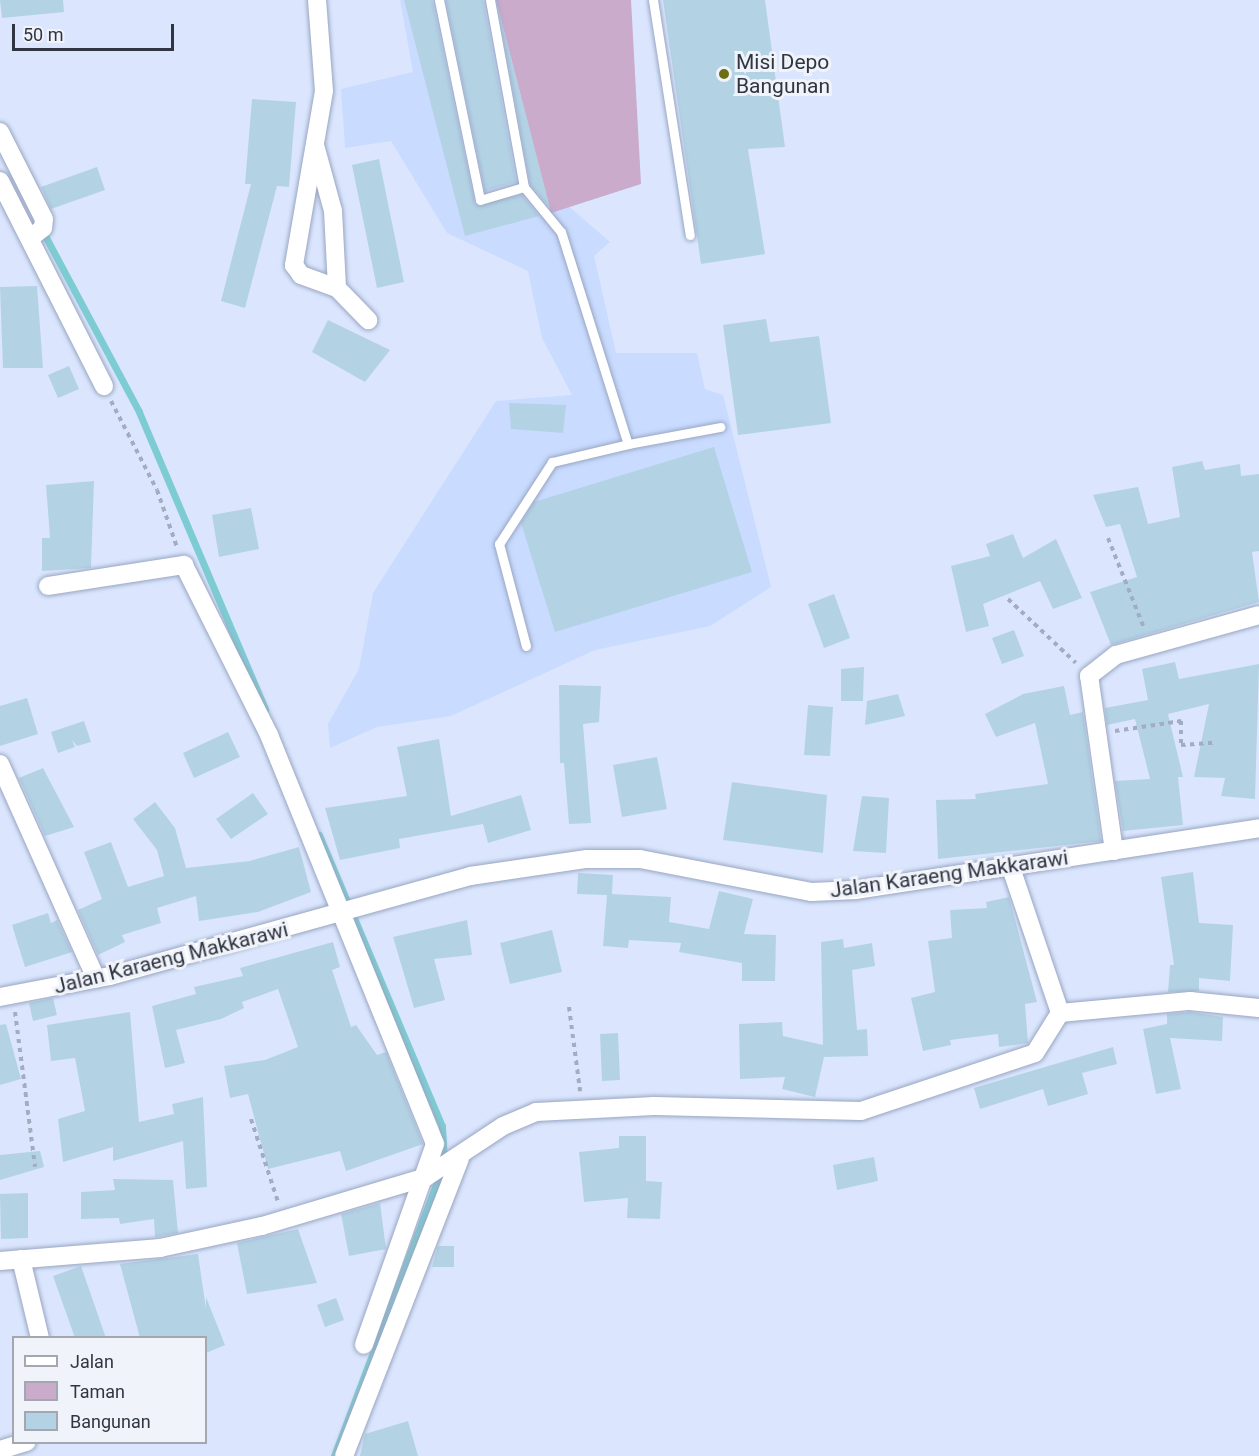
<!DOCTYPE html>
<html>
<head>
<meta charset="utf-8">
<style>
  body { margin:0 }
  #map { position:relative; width:1259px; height:1456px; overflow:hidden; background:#dbe6fe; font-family:Roboto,sans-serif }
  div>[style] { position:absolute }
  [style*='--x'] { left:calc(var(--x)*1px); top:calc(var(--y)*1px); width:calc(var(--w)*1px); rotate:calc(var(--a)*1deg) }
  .built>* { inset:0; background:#c9dbff }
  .green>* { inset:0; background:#caabcc }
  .stream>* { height:7px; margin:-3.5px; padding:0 3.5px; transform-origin:3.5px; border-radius:3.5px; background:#7eccd3 }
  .building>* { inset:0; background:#b3d3e5 }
  .path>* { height:4px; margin-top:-2px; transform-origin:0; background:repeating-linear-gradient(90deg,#a3adc1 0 4.5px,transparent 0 9px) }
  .roads { filter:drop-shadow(0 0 2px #99a6c2) drop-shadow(0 0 2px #99a6c2) }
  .lane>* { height:9px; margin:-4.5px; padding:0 4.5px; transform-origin:4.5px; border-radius:4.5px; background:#fff }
  .street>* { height:18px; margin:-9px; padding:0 9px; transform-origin:9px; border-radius:9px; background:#fff }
  .dots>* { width:16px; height:16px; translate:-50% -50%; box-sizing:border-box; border:3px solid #f0f3f9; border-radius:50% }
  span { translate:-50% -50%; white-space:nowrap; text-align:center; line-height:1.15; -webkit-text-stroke:6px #f0f3f9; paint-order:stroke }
  .poi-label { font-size:21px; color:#303641 }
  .left { translate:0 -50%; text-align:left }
  .street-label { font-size:21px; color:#303641 }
  .legend { position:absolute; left:12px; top:1336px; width:195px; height:108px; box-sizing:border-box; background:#f0f3f9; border:2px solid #a3a7af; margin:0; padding:8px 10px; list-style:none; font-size:18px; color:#303641 }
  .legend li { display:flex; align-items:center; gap:12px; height:30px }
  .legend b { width:30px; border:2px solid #a3a7af }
  .scale { position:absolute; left:12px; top:24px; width:162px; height:27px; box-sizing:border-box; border:3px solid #303641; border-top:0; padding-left:8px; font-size:18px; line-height:21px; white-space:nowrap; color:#303641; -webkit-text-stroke:4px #f0f3f9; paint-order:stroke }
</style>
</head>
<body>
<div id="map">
  <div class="built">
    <div style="clip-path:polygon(400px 0,500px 0,544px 185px,610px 242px,594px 256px,616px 353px,697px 353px,705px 389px,723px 395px,771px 587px,710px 626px,595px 650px,451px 716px,377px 727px,330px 748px,328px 724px,359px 669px,373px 593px,496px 401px,572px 395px,542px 338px,528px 271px,447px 233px,391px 141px,345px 148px,341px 89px,413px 72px)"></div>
  </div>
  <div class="green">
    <div style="clip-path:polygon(496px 0,631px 0,641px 184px,551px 213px)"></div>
  </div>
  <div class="stream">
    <div style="--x:42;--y:230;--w:206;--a:61.9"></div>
    <div style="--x:139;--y:412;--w:323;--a:67"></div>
    <div style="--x:319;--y:835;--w:316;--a:67.1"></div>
    <div style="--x:442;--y:1126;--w:35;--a:87"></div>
    <div style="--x:334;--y:1456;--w:303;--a:-69.4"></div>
  </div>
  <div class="building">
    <div style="clip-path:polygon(0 0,63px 0,64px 12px,2px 18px)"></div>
    <div style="clip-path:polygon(404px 0,432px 0,475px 204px,522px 195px,539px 216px,465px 236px)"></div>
    <div style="clip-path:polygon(446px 0,483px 0,516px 182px,485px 191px)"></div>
    <div style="clip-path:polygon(663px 0,765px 0,785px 147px,748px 149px,765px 254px,701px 264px)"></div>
    <div style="clip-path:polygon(498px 7px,544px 185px,550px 208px,530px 184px)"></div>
    <div style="clip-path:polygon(252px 99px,296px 102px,289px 187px,277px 186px,245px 308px,221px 301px,251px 184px,245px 184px)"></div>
    <div style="clip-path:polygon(379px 159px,404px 282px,377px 288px,352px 165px)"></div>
    <div style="clip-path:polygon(97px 167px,105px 190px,51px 209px,41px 187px)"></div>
    <div style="clip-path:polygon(37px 286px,43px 368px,3px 368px,0 287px)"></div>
    <div style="clip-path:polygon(766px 319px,770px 342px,819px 336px,831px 423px,738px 435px,723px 325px)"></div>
    <div style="clip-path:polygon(328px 320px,390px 350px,365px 382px,312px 352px)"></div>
    <div style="clip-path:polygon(69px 366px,79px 389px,58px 398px,48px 375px)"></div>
    <div style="clip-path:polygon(509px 403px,566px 405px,563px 433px,511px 429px)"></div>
    <div style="clip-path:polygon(714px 447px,752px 572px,555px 632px,521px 523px,534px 502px)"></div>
    <div style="clip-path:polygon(1202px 461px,1205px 470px,1240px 464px,1241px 476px,1259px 474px,1259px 551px,1252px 552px,1259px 602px,1111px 645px,1090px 592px,1137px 577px,1120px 524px,1106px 527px,1093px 495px,1138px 487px,1148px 524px,1180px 517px,1172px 467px)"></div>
    <div style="clip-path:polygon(94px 481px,91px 568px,42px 571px,42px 538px,50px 538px,46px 485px)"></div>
    <div style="clip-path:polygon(251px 508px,259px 549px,219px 557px,212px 515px)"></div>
    <div style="clip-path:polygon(1013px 534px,1023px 558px,1056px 539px,1082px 598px,1053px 609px,1040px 581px,983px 604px,989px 626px,966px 632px,951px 566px,990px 556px,986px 544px)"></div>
    <div style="clip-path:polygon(834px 594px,850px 638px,824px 648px,808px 604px)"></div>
    <div style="clip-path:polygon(1014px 630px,1024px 656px,1002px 664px,992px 638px)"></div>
    <div style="clip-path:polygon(1175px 662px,1179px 679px,1259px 664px,1255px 799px,1221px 796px,1225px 778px,1194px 777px,1209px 704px,1168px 714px,1183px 777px,1178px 777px,1183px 825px,1123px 831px,1115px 781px,1150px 779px,1135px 719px,1107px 725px,1105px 708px,1148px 700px,1142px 669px)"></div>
    <div style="clip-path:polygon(864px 667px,863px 701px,841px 701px,841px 669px)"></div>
    <div style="clip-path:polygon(559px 685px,601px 686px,599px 722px,583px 724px,591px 823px,569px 824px,564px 763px,560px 763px)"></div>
    <div style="clip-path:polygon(1064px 686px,1070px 715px,1083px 712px,1101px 841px,938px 859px,936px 800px,976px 799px,975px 794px,1048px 784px,1035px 723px,996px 737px,985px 714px,1023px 694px)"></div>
    <div style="clip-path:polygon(898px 694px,905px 716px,865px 725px,867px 701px)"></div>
    <div style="clip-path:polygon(27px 698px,38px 734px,0 746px,0 706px)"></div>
    <div style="clip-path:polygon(808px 705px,833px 707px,830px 756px,804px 755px)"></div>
    <div style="clip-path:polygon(84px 721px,91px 742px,77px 746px,72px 740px,75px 747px,58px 753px,51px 732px)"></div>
    <div style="clip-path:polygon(228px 732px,240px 757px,194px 778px,183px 753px)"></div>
    <div style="clip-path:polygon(439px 739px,451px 816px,521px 795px,531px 830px,488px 843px,483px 824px,399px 839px,400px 848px,340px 860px,325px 808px,407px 796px,397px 747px)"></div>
    <div style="clip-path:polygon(657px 757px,667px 809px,622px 817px,613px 765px)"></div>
    <div style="clip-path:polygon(43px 768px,74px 827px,45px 836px,19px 778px)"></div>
    <div style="clip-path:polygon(732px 782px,827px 795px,823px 853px,723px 840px)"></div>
    <div style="clip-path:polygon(253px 793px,268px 814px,231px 839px,216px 819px)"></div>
    <div style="clip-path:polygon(862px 796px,889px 798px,886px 853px,853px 851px)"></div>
    <div style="clip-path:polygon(155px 802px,175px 828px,186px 868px,250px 861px,299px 847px,311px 892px,258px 912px,199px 921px,196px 896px,157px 908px,161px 923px,122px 935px,125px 942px,98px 955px,78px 910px,102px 899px,84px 852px,111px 842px,128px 887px,164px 876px,157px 850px,133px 819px)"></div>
    <div style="clip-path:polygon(1193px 872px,1199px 923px,1233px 925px,1230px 981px,1199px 978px,1199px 991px,1168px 992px,1170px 965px,1174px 965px,1161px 877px)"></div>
    <div style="clip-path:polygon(578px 873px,613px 875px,612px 894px,671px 897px,669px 922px,709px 929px,719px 891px,753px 899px,744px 934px,776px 935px,775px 981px,742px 981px,742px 963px,679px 952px,681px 943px,629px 940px,628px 948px,603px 946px,607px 895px,577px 894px)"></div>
    <div style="clip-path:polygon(1009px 897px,1037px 1002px,1025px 1004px,1028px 1043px,999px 1047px,998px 1034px,950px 1040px,951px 1045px,923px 1051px,911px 998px,935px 992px,928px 941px,952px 938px,950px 910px,987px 908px,986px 902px)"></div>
    <div style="clip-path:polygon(48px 913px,51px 923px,57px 920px,72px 952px,25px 967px,12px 925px)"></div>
    <div style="clip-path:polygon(467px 920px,472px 955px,434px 959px,445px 1000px,414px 1008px,393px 937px)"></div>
    <div style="clip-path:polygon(552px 930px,562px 972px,510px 984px,500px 943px)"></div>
    <div style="clip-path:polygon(843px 939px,844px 948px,872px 943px,875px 966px,852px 970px,857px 1030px,867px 1029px,868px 1056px,824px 1057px,815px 1097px,782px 1089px,785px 1077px,740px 1079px,739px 1024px,782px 1022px,783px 1036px,823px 1045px,821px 942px)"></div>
    <div style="clip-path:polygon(333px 942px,340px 967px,332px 970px,351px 1027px,356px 1025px,377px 1055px,386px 1052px,423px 1144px,346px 1171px,340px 1151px,268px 1169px,248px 1094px,230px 1098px,224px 1066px,265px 1060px,298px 1047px,278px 989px,242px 1002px,244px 1008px,221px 1019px,176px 1030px,185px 1063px,165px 1068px,152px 1006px,196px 994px,194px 987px,243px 976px,240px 968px)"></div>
    <div style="clip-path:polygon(53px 998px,57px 1015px,33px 1021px,29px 1003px)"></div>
    <div style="clip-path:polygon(130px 1012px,139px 1122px,174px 1114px,172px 1104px,203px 1097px,207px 1187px,186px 1189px,183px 1141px,113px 1161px,113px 1147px,63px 1162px,58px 1119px,85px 1111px,75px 1058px,51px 1061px,47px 1025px)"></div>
    <div style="clip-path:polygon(1190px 1012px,1223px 1017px,1222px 1041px,1170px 1038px,1181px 1089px,1156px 1094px,1143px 1029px,1167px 1024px,1167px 1014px)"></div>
    <div style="clip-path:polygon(6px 1024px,21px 1079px,0 1085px,0 1025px)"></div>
    <div style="clip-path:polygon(618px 1033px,620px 1080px,602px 1081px,600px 1034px)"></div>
    <div style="clip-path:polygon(1113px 1047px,1117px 1064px,1082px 1073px,1088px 1094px,1048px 1106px,1043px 1089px,980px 1109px,974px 1088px)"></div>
    <div style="clip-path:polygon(619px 1136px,646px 1136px,646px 1181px,662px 1182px,660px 1219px,627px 1218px,628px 1198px,584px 1202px,579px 1152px,619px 1148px)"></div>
    <div style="clip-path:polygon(40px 1151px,44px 1167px,0 1180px,0 1155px)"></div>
    <div style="clip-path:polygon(874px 1157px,878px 1181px,837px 1190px,833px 1165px)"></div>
    <div style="clip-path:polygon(113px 1179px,173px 1180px,178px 1233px,155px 1237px,154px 1219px,120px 1224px,119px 1218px,81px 1219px,81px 1192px,115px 1190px)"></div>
    <div style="clip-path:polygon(28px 1193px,28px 1238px,1px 1239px,0 1194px)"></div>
    <div style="clip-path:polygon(380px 1203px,386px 1249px,349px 1256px,341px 1214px)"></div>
    <div style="clip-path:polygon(298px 1229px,317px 1283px,247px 1294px,237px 1243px)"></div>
    <div style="clip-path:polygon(438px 1246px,454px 1246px,454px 1267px,432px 1267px)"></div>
    <div style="clip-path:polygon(198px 1254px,206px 1309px,206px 1297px,225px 1345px,206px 1353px,206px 1338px,140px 1338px,120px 1264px)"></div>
    <div style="clip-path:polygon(81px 1266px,106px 1338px,75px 1338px,53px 1276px)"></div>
    <div style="clip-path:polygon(336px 1298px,344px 1320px,325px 1327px,317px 1305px)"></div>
    <div style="clip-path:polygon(408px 1421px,418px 1456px,360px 1456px,365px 1434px)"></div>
  </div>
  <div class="path">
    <div style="--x:111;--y:401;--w:100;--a:62.7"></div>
    <div style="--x:157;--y:490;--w:60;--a:70.7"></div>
    <div style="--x:1108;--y:538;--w:97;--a:68.2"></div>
    <div style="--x:1008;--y:599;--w:93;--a:43.3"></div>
    <div style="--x:1115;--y:731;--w:67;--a:-8.6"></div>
    <div style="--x:1181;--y:721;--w:24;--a:90"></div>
    <div style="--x:1181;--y:745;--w:32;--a:-4"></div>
    <div style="--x:569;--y:1007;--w:85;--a:82.5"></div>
    <div style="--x:15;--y:1012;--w:156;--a:82.6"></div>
    <div style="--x:251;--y:1119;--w:87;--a:72"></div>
  </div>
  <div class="roads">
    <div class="lane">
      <div style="--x:439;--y:0;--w:204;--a:78.4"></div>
      <div style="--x:480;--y:200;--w:46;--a:-16.5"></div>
      <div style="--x:490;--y:0;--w:190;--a:79.7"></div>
      <div style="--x:524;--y:187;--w:58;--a:50.6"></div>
      <div style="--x:561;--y:232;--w:222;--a:72.5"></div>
      <div style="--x:628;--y:444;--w:94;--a:-10.5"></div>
      <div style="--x:653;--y:0;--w:238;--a:81.1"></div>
      <div style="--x:526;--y:646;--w:106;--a:-104.8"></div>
      <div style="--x:499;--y:544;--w:98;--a:-57.1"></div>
      <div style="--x:552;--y:462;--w:78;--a:-13.3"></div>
    </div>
    <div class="street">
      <div style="--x:317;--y:0;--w:91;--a:85.6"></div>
      <div style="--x:324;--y:91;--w:177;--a:99.8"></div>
      <div style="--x:294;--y:265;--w:12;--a:55"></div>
      <div style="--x:301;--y:275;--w:38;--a:20"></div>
      <div style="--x:337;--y:288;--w:45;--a:45.9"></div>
      <div style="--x:0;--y:132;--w:97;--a:63.2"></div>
      <div style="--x:44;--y:219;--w:9;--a:96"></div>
      <div style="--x:43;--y:228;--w:16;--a:142"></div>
      <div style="--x:315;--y:145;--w:68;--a:74.7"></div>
      <div style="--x:333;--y:211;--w:77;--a:87"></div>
      <div style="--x:0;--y:181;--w:230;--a:63.1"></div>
      <div style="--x:48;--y:586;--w:138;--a:-8.8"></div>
      <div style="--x:184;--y:565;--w:190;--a:63.4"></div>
      <div style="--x:269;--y:735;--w:441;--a:67.9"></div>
      <div style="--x:435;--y:1144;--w:213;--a:109.5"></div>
      <div style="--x:0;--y:764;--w:235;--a:65.9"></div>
      <div style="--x:1114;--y:851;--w:177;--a:-98.1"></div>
      <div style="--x:1089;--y:676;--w:34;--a:-38"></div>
      <div style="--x:1116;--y:655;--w:148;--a:-15.6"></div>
      <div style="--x:1011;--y:868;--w:153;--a:71.3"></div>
      <div style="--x:1060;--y:1013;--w:131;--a:-5.3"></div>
      <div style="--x:1190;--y:1001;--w:69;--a:5.8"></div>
      <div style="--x:0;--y:997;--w:112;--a:-10.8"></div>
      <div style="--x:110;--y:976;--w:374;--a:-15.5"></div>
      <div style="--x:470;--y:876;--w:118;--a:-8.3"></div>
      <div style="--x:587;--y:859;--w:53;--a:0"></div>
      <div style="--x:640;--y:859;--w:175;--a:10.9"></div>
      <div style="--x:812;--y:892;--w:44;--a:-2.6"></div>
      <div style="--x:856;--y:890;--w:408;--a:-8.7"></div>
      <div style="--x:21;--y:1259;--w:81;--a:76.5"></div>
      <div style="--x:0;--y:1261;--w:161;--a:-4.6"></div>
      <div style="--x:160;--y:1248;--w:104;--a:-12.2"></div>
      <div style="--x:262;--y:1226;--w:171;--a:-16.6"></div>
      <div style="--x:426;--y:1177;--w:92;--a:-33.5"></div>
      <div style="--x:503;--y:1126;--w:36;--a:-23"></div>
      <div style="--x:536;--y:1112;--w:118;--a:-2.9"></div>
      <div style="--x:654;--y:1106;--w:207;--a:1.4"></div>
      <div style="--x:861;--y:1111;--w:183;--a:-18.4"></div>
      <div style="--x:1035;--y:1053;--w:47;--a:-58"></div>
      <div style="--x:0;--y:1450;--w:28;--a:-17"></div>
      <div style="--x:344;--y:1456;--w:319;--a:-68.7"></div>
    </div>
  </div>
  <div class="dots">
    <div style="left:724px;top:74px;background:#6b6e12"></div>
  </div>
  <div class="poi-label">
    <span class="left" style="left:736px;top:74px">Misi Depo<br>Bangunan</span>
  </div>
  <div class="street-label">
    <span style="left:949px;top:874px;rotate:-8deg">Jalan Karaeng Makkarawi</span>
    <span style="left:171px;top:958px;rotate:-14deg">Jalan Karaeng Makkarawi</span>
  </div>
  <ul class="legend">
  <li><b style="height:8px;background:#fff"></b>Jalan</li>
  <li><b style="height:16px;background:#caabcc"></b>Taman</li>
  <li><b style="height:16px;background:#b3d3e5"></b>Bangunan</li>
  </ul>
  <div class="scale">50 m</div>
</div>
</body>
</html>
